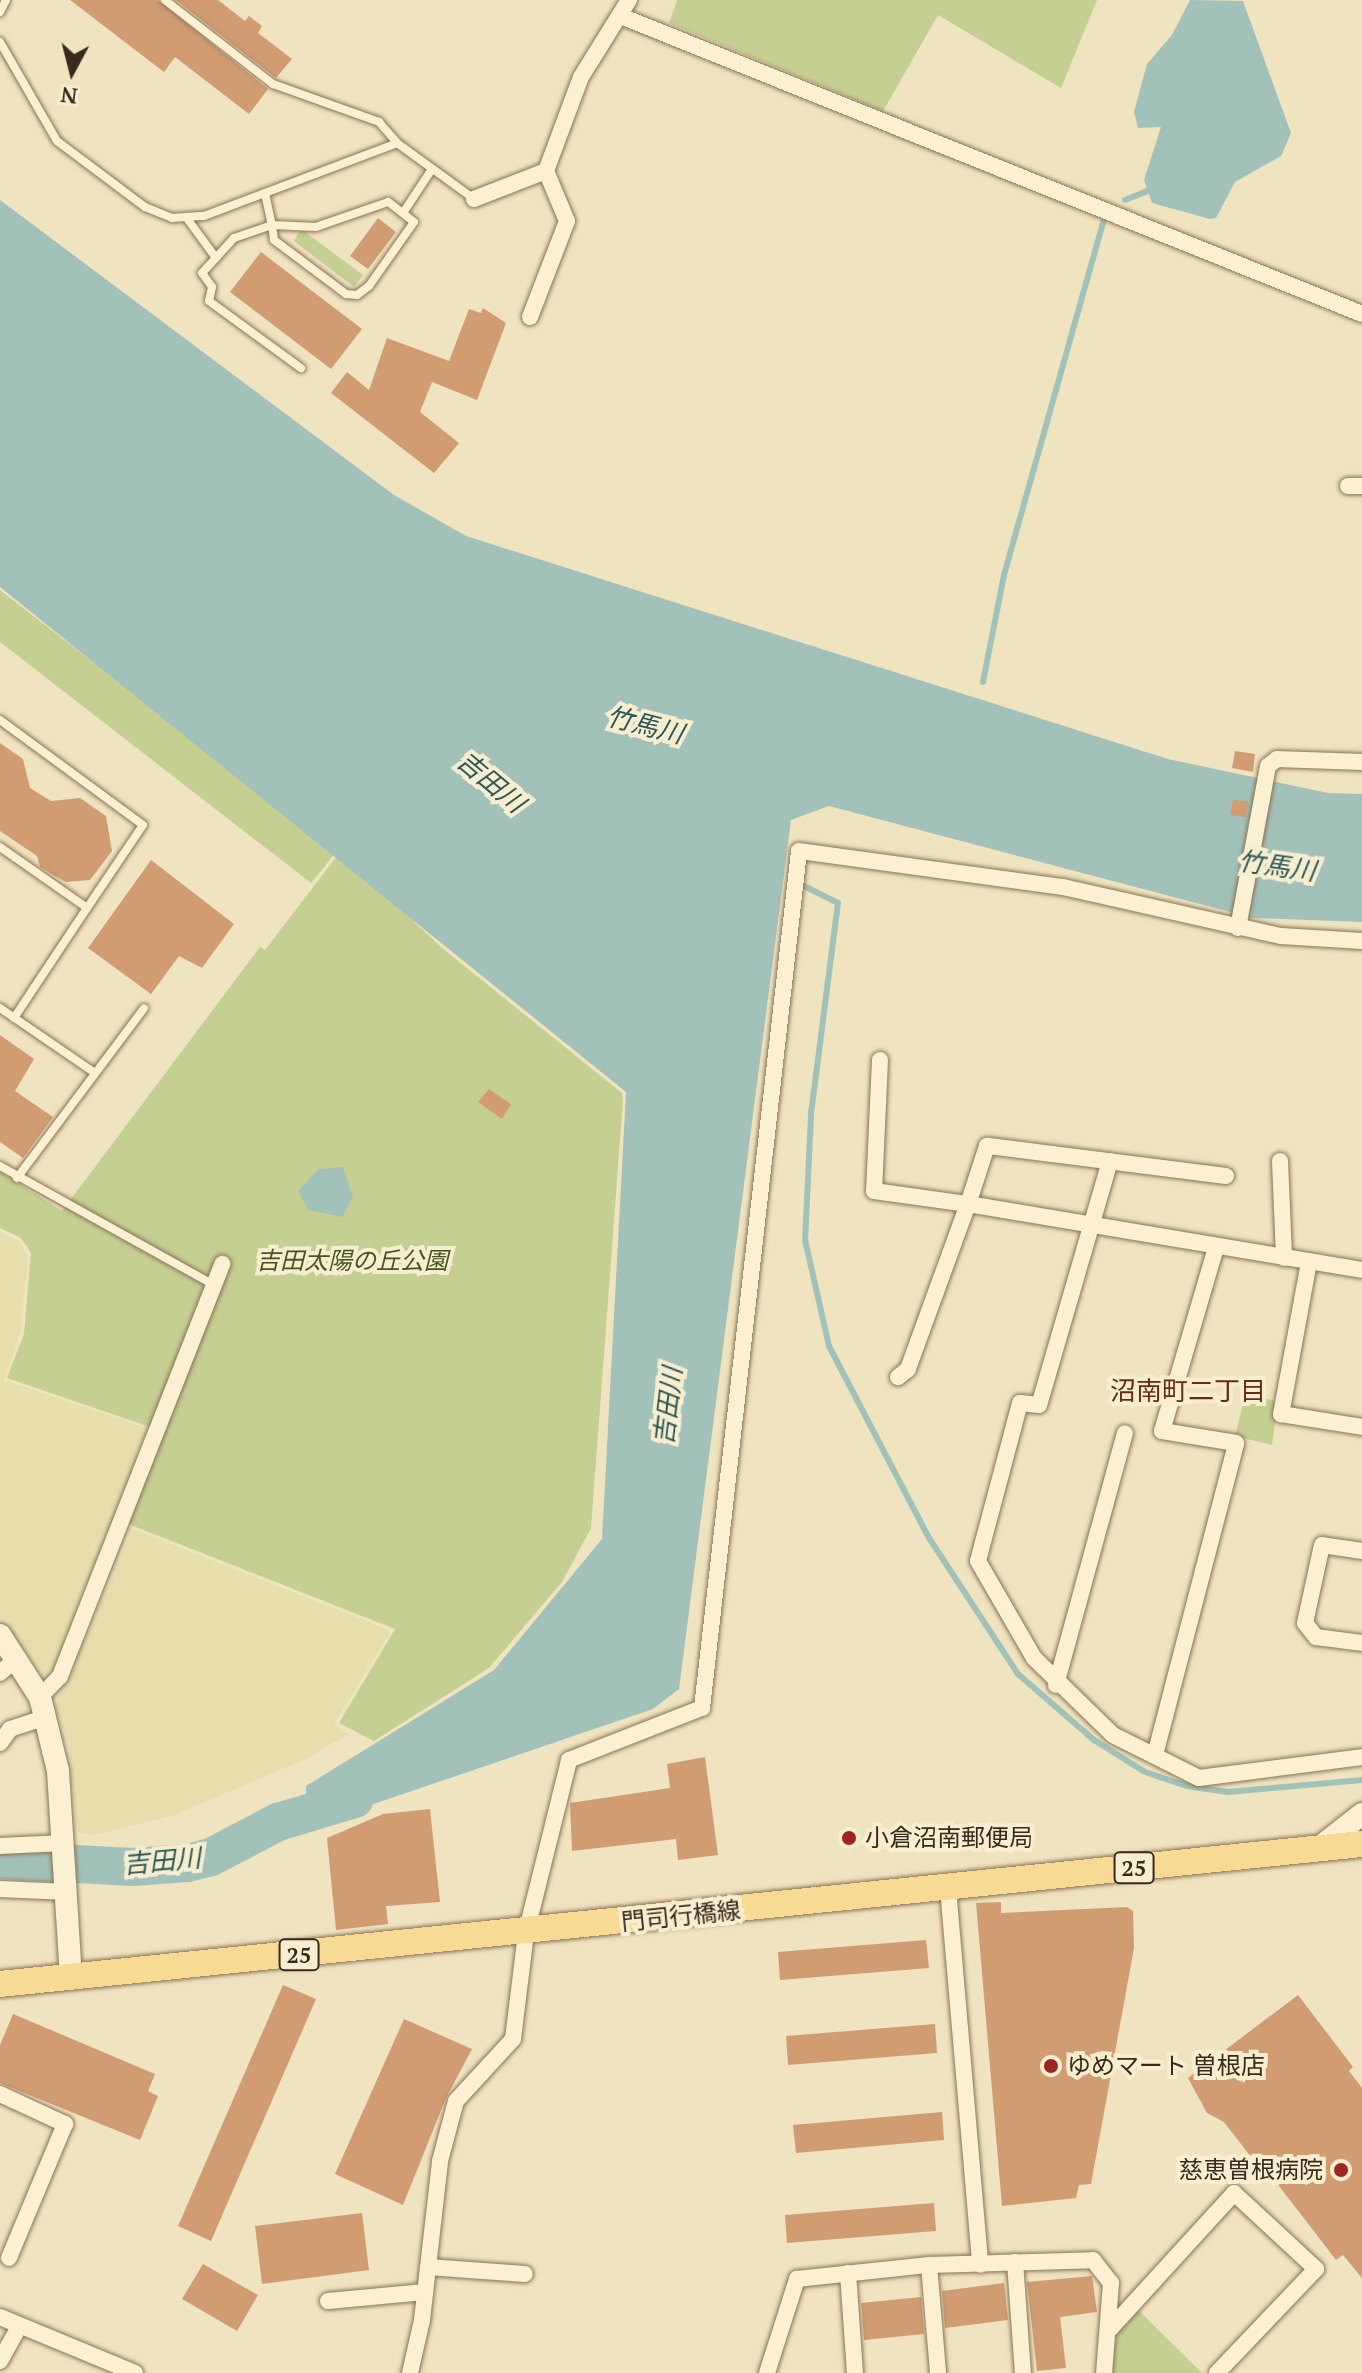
<!DOCTYPE html>
<html>
<head>
<meta charset="utf-8">
<style>
  body { margin:0 }
  #map { position:relative; width:1362px; height:2373px; overflow:hidden; background:#f0e3bf; font-family:"PT Serif","Noto Sans JP",serif }
  div>[style] { position:absolute }
  [style*='--x'] { left:calc(var(--x)*1px); top:calc(var(--y)*1px); width:calc(var(--w)*1px); rotate:calc(var(--a)*1deg) }
  .farmland>* { inset:0; background:#e6dfac }
  .green>* { inset:0; background:#c6cf92 }
  .water>* { inset:0; background:#a2c2b9 }
  .stream>* { height:6px; margin:-3px; padding:0 3px; transform-origin:3px; border-radius:3px; background:#a2c2b9 }
  .river>* { height:38px; margin:-19px; padding:0 19px; transform-origin:19px; border-radius:19px; background:#a2c2b9 }
  .building>* { inset:0; background:#d19c72 }
  .roads { filter:drop-shadow(0 0 2px #8a7356) drop-shadow(0 0 2px #8a7356) }
  .lane>* { height:8px; margin:-4px; padding:0 4px; transform-origin:4px; border-radius:4px; background:#fbf0d2 }
  .street>* { height:16px; margin:-8px; padding:0 8px; transform-origin:8px; border-radius:8px; background:#fbf0d2 }
  .secondary>* { height:22px; margin:-11px; padding:0 11px; transform-origin:11px; border-radius:11px; background:#fbf0d2 }
  .primary>* { height:26px; margin:-13px; padding:0 13px; transform-origin:13px; border-radius:13px; background:#f7da94 }
  .dots>* { width:22px; height:22px; translate:-50% -50%; box-sizing:border-box; border:4px solid #f7edcf; border-radius:50% }
  span { translate:-50% -50%; white-space:nowrap; text-align:center; line-height:1.15; -webkit-text-stroke:8px #f7edcf; paint-order:stroke }
  .shield-label span { padding:2px 6px; background:#f7edcf; border:2px solid; border-radius:6px; -webkit-text-stroke-width:0 }
  .shield-label { font-size:22px; color:#382a1c; font-weight:700 }
  .park-label { font-size:24px; color:#475621; font-style:italic }
  .poi-label { font-size:24px; color:#382a1c }
  .left { translate:0 -50%; text-align:left }
  .right { translate:-100% -50%; text-align:right }
  .street-label { font-size:24px; color:#382a1c }
  .water-label { font-size:26px; color:#2a5958; font-style:italic }
  .neighbourhood-label { font-size:26px; color:#682b18 }
  .north { position:absolute; left:32px; top:32px; width:80px; height:80px; -webkit-text-stroke:6px #f7edcf; paint-order:stroke; rotate:187deg; font-size:22px; font-weight:700; line-height:32px; text-align:center; color:#382a1c }
  .north::after { content:''; display:block; margin:auto; width:28px; height:36px; background:#382a1c; clip-path:polygon(50% 0,100% 100%,50% 72%,0 100%) }
</style>
</head>
<body>
<div id="map">
  <div class="farmland">
    <div style="clip-path:polygon(0 1232px,19px 1241px,28px 1258px,20px 1333px,4px 1380px,150px 1429px,55px 1669px,42px 1673px,0 1618px)"></div>
    <div style="clip-path:polygon(133px 1529px,391px 1631px,334px 1724px,348px 1734px,306px 1759px,172px 1816px,93px 1835px,77px 1832px,69px 1744px,55px 1707px)"></div>
  </div>
  <div class="green">
    <div style="clip-path:polygon(677px 0,1097px 0,1061px 88px,938px 15px,883px 111px,669px 23px)"></div>
    <div style="clip-path:polygon(301px 229px,363px 275px,354px 287px,294px 241px)"></div>
    <div style="clip-path:polygon(0 590px,337px 851px,311px 883px,0 642px)"></div>
    <div style="clip-path:polygon(340px 852px,442px 948px,622px 1093px,623px 1101px,591px 1528px,562px 1582px,489px 1668px,374px 1741px,339px 1723px,395px 1629px,118px 1520px,153px 1428px,7px 1378px,24px 1334px,31px 1253px,21px 1238px,0 1228px,0 1172px,62px 1211px,260px 947px,265px 950px)"></div>
    <div style="clip-path:polygon(1245px 1396px,1278px 1401px,1272px 1445px,1235px 1436px)"></div>
    <div style="clip-path:polygon(1137px 2309px,1202px 2373px,1111px 2373px,1116px 2335px)"></div>
  </div>
  <div class="water">
    <div style="clip-path:polygon(1190px 0,1243px 1px,1291px 133px,1281px 156px,1235px 182px,1216px 218px,1210px 219px,1152px 203px,1144px 180px,1161px 127px,1138px 128px,1134px 112px,1147px 64px,1172px 35px)"></div>
    <div style="clip-path:polygon(0 200px,394px 495px,466px 536px,1168px 759px,1328px 793px,1362px 794px,1362px 922px,1253px 918px,829px 806px,791px 820px,679px 1689px,653px 1709px,306px 1827px,306px 1786px,494px 1670px,602px 1539px,626px 1092px,0 587px)"></div>
    <div style="clip-path:polygon(343px 1167px,353px 1198px,342px 1217px,308px 1210px,298px 1191px,319px 1169px)"></div>
  </div>
  <div class="stream">
    <div style="--x:1125;--y:200;--w:27;--a:-22"></div>
    <div style="--x:983;--y:682;--w:109;--a:-78.9"></div>
    <div style="--x:1004;--y:575;--w:367;--a:-74.3"></div>
    <div style="--x:802;--y:885;--w:40;--a:26.6"></div>
    <div style="--x:838;--y:903;--w:214;--a:97.3"></div>
    <div style="--x:811;--y:1115;--w:125;--a:92.7"></div>
    <div style="--x:805;--y:1240;--w:109;--a:77.2"></div>
    <div style="--x:829;--y:1346;--w:216;--a:62.5"></div>
    <div style="--x:929;--y:1538;--w:163;--a:56.8"></div>
    <div style="--x:1018;--y:1674;--w:101;--a:41"></div>
    <div style="--x:1094;--y:1740;--w:60;--a:32.1"></div>
    <div style="--x:1145;--y:1772;--w:44;--a:18.4"></div>
    <div style="--x:1187;--y:1786;--w:41;--a:8.3"></div>
    <div style="--x:1228;--y:1792;--w:135;--a:-5.1"></div>
  </div>
  <div class="river">
    <div style="--x:0;--y:1860;--w:133;--a:3"></div>
    <div style="--x:133;--y:1867;--w:54;--a:-4.2"></div>
    <div style="--x:187;--y:1863;--w:25;--a:-14"></div>
    <div style="--x:211;--y:1857;--w:76;--a:-27.6"></div>
    <div style="--x:278;--y:1822;--w:80;--a:-16.6"></div>
  </div>
  <div class="building">
    <div style="clip-path:polygon(70px 0,158px 0,268px 89px,249px 114px,175px 57px,164px 72px)"></div>
    <div style="clip-path:polygon(176px 0,218px 0,245px 21px,249px 16px,262px 26px,258px 33px,292px 59px,276px 78px)"></div>
    <div style="clip-path:polygon(378px 218px,396px 232px,368px 269px,350px 256px)"></div>
    <div style="clip-path:polygon(261px 252px,362px 329px,331px 369px,230px 292px)"></div>
    <div style="clip-path:polygon(483px 308px,506px 323px,477px 400px,432px 382px,420px 412px,459px 443px,434px 473px,331px 393px,347px 372px,369px 390px,387px 338px,449px 361px,469px 309px,481px 313px)"></div>
    <div style="clip-path:polygon(0 743px,23px 759px,30px 788px,51px 801px,80px 798px,106px 816px,112px 851px,90px 880px,66px 882px,53px 875px,40px 867px,37px 856px,0 831px)"></div>
    <div style="clip-path:polygon(1235px 751px,1255px 754px,1253px 772px,1232px 768px)"></div>
    <div style="clip-path:polygon(1233px 800px,1248px 801px,1246px 817px,1230px 815px)"></div>
    <div style="clip-path:polygon(151px 860px,234px 924px,202px 968px,179px 956px,151px 994px,88px 948px)"></div>
    <div style="clip-path:polygon(0 1035px,34px 1059px,15px 1091px,53px 1117px,23px 1158px,0 1142px)"></div>
    <div style="clip-path:polygon(489px 1089px,511px 1104px,502px 1119px,478px 1102px)"></div>
    <div style="clip-path:polygon(705px 1757px,718px 1855px,678px 1860px,676px 1839px,572px 1851px,570px 1803px,670px 1788px,667px 1764px)"></div>
    <div style="clip-path:polygon(430px 1809px,440px 1902px,386px 1906px,388px 1924px,336px 1930px,327px 1838px,383px 1814px)"></div>
    <div style="clip-path:polygon(1001px 1902px,1001px 1913px,1127px 1907px,1133px 1911px,1134px 1948px,1091px 2184px,1079px 2185px,1076px 2198px,1002px 2206px,976px 1903px)"></div>
    <div style="clip-path:polygon(926px 1940px,929px 1968px,780px 1980px,778px 1952px)"></div>
    <div style="clip-path:polygon(283px 1985px,316px 1999px,211px 2241px,178px 2226px)"></div>
    <div style="clip-path:polygon(1298px 1995px,1353px 2067px,1349px 2071px,1362px 2088px,1362px 2278px,1343px 2255px,1336px 2260px,1266px 2169px,1262px 2171px,1224px 2122px,1207px 2113px,1188px 2078px)"></div>
    <div style="clip-path:polygon(13px 2014px,155px 2074px,148px 2091px,158px 2096px,140px 2140px,0 2083px,0 2045px)"></div>
    <div style="clip-path:polygon(404px 2019px,472px 2049px,446px 2098px,403px 2205px,335px 2174px)"></div>
    <div style="clip-path:polygon(935px 2024px,937px 2053px,788px 2065px,786px 2036px)"></div>
    <div style="clip-path:polygon(942px 2112px,944px 2140px,796px 2153px,793px 2125px)"></div>
    <div style="clip-path:polygon(934px 2203px,936px 2231px,787px 2243px,785px 2215px)"></div>
    <div style="clip-path:polygon(362px 2213px,369px 2270px,262px 2284px,255px 2226px)"></div>
    <div style="clip-path:polygon(203px 2264px,258px 2295px,237px 2331px,182px 2299px)"></div>
    <div style="clip-path:polygon(1092px 2276px,1097px 2312px,1060px 2317px,1066px 2368px,1037px 2371px,1027px 2282px)"></div>
    <div style="clip-path:polygon(1004px 2283px,1008px 2320px,945px 2328px,942px 2291px)"></div>
    <div style="clip-path:polygon(921px 2297px,924px 2334px,864px 2340px,861px 2303px)"></div>
  </div>
  <div class="roads">
    <div class="lane">
      <div style="--x:165;--y:0;--w:137;--a:37.9"></div>
      <div style="--x:273;--y:84;--w:113;--a:19.7"></div>
      <div style="--x:379;--y:122;--w:28;--a:49"></div>
      <div style="--x:0;--y:12;--w:13;--a:-63"></div>
      <div style="--x:0;--y:42;--w:114;--a:60.1"></div>
      <div style="--x:57;--y:141;--w:110;--a:36.9"></div>
      <div style="--x:145;--y:207;--w:29;--a:22"></div>
      <div style="--x:172;--y:218;--w:32;--a:-4"></div>
      <div style="--x:204;--y:216;--w:206;--a:-20.7"></div>
      <div style="--x:397;--y:143;--w:95;--a:36"></div>
      <div style="--x:265;--y:193;--w:33;--a:78"></div>
      <div style="--x:272;--y:225;--w:15;--a:82"></div>
      <div style="--x:274;--y:240;--w:90;--a:36.9"></div>
      <div style="--x:346;--y:294;--w:11;--a:5"></div>
      <div style="--x:357;--y:295;--w:15;--a:-37"></div>
      <div style="--x:369;--y:286;--w:78;--a:-54.9"></div>
      <div style="--x:414;--y:222;--w:33;--a:-142"></div>
      <div style="--x:388;--y:202;--w:76;--a:160.9"></div>
      <div style="--x:316;--y:227;--w:44;--a:-177.4"></div>
      <div style="--x:272;--y:225;--w:40;--a:161.1"></div>
      <div style="--x:234;--y:238;--w:47;--a:132.4"></div>
      <div style="--x:202;--y:273;--w:17;--a:54"></div>
      <div style="--x:212;--y:287;--w:14;--a:102"></div>
      <div style="--x:209;--y:301;--w:114;--a:36.1"></div>
      <div style="--x:403;--y:213;--w:53;--a:-56.6"></div>
      <div style="--x:186;--y:217;--w:51;--a:53.8"></div>
      <div style="--x:0;--y:720;--w:177;--a:36.3"></div>
      <div style="--x:143;--y:825;--w:100;--a:124"></div>
      <div style="--x:0;--y:847;--w:106;--a:35"></div>
      <div style="--x:87;--y:908;--w:132;--a:123.6"></div>
      <div style="--x:0;--y:1008;--w:112;--a:34.4"></div>
      <div style="--x:0;--y:1166;--w:245;--a:29.1"></div>
      <div style="--x:17;--y:1178;--w:212;--a:-53.2"></div>
    </div>
    <div class="street">
      <div style="--x:623;--y:17;--w:796;--a:21.89"></div>
      <div style="--x:474;--y:199;--w:77;--a:-21.3"></div>
      <div style="--x:546;--y:171;--w:100;--a:-69.6"></div>
      <div style="--x:581;--y:77;--w:91;--a:-58.1"></div>
      <div style="--x:530;--y:317;--w:103;--a:-68.9"></div>
      <div style="--x:567;--y:221;--w:54;--a:-112.8"></div>
      <div style="--x:1348;--y:486;--w:14;--a:0"></div>
      <div style="--x:1238;--y:928;--w:165;--a:-79.5"></div>
      <div style="--x:1268;--y:766;--w:11;--a:-38"></div>
      <div style="--x:1277;--y:759;--w:85;--a:2"></div>
      <div style="--x:880;--y:1060;--w:131;--a:92.6"></div>
      <div style="--x:874;--y:1191;--w:95;--a:7.9"></div>
      <div style="--x:968;--y:1204;--w:176;--a:110"></div>
      <div style="--x:908;--y:1369;--w:13;--a:141"></div>
      <div style="--x:1110;--y:1161;--w:254;--a:106.2"></div>
      <div style="--x:1039;--y:1405;--w:19;--a:-174"></div>
      <div style="--x:1020;--y:1403;--w:163;--a:104.9"></div>
      <div style="--x:978;--y:1561;--w:112;--a:60"></div>
      <div style="--x:1034;--y:1658;--w:110;--a:44.3"></div>
      <div style="--x:1113;--y:1735;--w:96;--a:26.6"></div>
      <div style="--x:1199;--y:1778;--w:164;--a:-7.3"></div>
      <div style="--x:1280;--y:1161;--w:97;--a:87.6"></div>
      <div style="--x:1226;--y:1176;--w:241;--a:-172.8"></div>
      <div style="--x:987;--y:1146;--w:61;--a:108.1"></div>
      <div style="--x:968;--y:1204;--w:399;--a:9.5"></div>
      <div style="--x:1309;--y:1262;--w:155;--a:100.4"></div>
      <div style="--x:1281;--y:1414;--w:82;--a:9.1"></div>
      <div style="--x:1362;--y:1551;--w:40;--a:-171.5"></div>
      <div style="--x:1322;--y:1545;--w:80;--a:102.3"></div>
      <div style="--x:1305;--y:1623;--w:18;--a:52"></div>
      <div style="--x:1316;--y:1637;--w:46;--a:7.4"></div>
      <div style="--x:0;--y:1673;--w:23;--a:-41"></div>
      <div style="--x:1056;--y:1685;--w:261;--a:-74.7"></div>
      <div style="--x:40;--y:1697;--w:29;--a:-46"></div>
      <div style="--x:60;--y:1676;--w:443;--a:-68.5"></div>
      <div style="--x:0;--y:1743;--w:17;--a:-54"></div>
      <div style="--x:10;--y:1729;--w:38;--a:-18"></div>
      <div style="--x:1155;--y:1755;--w:322;--a:-75.4"></div>
      <div style="--x:1236;--y:1443;--w:75;--a:-170.8"></div>
      <div style="--x:1162;--y:1431;--w:191;--a:-73.6"></div>
      <div style="--x:0;--y:1846;--w:65;--a:-2.6"></div>
      <div style="--x:948;--y:1888;--w:378;--a:85.1"></div>
      <div style="--x:0;--y:1889;--w:68;--a:2.5"></div>
      <div style="--x:0;--y:2094;--w:72;--a:24.8"></div>
      <div style="--x:65;--y:2124;--w:145;--a:112.7"></div>
      <div style="--x:1015;--y:2262;--w:111;--a:85.9"></div>
      <div style="--x:929;--y:2265;--w:108;--a:85.2"></div>
      <div style="--x:428;--y:2267;--w:97;--a:4.1"></div>
      <div style="--x:848;--y:2273;--w:100;--a:86"></div>
      <div style="--x:328;--y:2301;--w:97;--a:-5.3"></div>
      <div style="--x:0;--y:2317;--w:146;--a:22.5"></div>
      <div style="--x:1110;--y:2329;--w:184;--a:-47.6"></div>
      <div style="--x:1234;--y:2193;--w:112;--a:42.8"></div>
      <div style="--x:1316;--y:2269;--w:144;--a:133.6"></div>
      <div style="--x:0;--y:2361;--w:39;--a:-61"></div>
      <div style="--x:410;--y:2373;--w:54;--a:-77.2"></div>
      <div style="--x:422;--y:2320;--w:160;--a:-83.5"></div>
      <div style="--x:440;--y:2161;--w:62;--a:-75.1"></div>
      <div style="--x:456;--y:2101;--w:84;--a:-47.4"></div>
      <div style="--x:513;--y:2039;--w:107;--a:-83"></div>
      <div style="--x:526;--y:1933;--w:178;--a:-76"></div>
      <div style="--x:569;--y:1760;--w:143;--a:-21.4"></div>
      <div style="--x:702;--y:1708;--w:862;--a:-83.54"></div>
      <div style="--x:799;--y:851;--w:266;--a:7.8"></div>
      <div style="--x:1063;--y:887;--w:223;--a:12.7"></div>
      <div style="--x:1281;--y:936;--w:81;--a:3.5"></div>
      <div style="--x:767;--y:2373;--w:99;--a:-72.3"></div>
      <div style="--x:797;--y:2279;--w:133;--a:-6.1"></div>
      <div style="--x:929;--y:2265;--w:164;--a:-1.7"></div>
      <div style="--x:1093;--y:2260;--w:29;--a:52"></div>
      <div style="--x:1111;--y:2283;--w:90;--a:94.4"></div>
    </div>
    <div class="secondary">
      <div style="--x:0;--y:1635;--w:74;--a:57.2"></div>
      <div style="--x:40;--y:1697;--w:76;--a:76.3"></div>
      <div style="--x:58;--y:1771;--w:207;--a:86.4"></div>
      <div style="--x:1319;--y:1848;--w:55;--a:-38.3"></div>
    </div>
    <div class="primary">
      <div style="--x:0;--y:1984;--w:1369;--a:-5.87"></div>
    </div>
  </div>
  <div class="dots">
    <div style="left:849px;top:1838px;background:#9d2522"></div>
    <div style="left:1051px;top:2066px;background:#9d2522"></div>
    <div style="left:1341px;top:2170px;background:#9d2522"></div>
  </div>
  <div class="shield-label">
    <span style="left:1134px;top:1868px">25</span>
    <span style="left:299px;top:1955px">25</span>
  </div>
  <div class="park-label">
    <span style="left:352px;top:1261px">吉田太陽の丘公園</span>
  </div>
  <div class="poi-label">
    <span class="left" style="left:865px;top:1838px">小倉沼南郵便局</span>
    <span class="left" style="left:1067px;top:2066px">ゆめマート 曽根店</span>
    <span class="right" style="left:1323px;top:2170px">慈恵曽根病院</span>
  </div>
  <div class="street-label">
    <span style="left:681px;top:1916px;rotate:-6deg">門司行橋線</span>
  </div>
  <div class="water-label">
    <span style="left:645px;top:725px;rotate:14deg">竹馬川</span>
    <span style="left:491px;top:782px;rotate:40deg">吉田川</span>
    <span style="left:1277px;top:866px;rotate:8deg">竹馬川</span>
    <span style="left:668px;top:1406px;rotate:-83deg">吉田川</span>
    <span style="left:162px;top:1861px;rotate:-5deg">吉田川</span>
  </div>
  <div class="neighbourhood-label">
    <span style="left:1188px;top:1391px">沼南町二丁目</span>
  </div>
  <div class="north">N</div>
</div>
</body>
</html>
